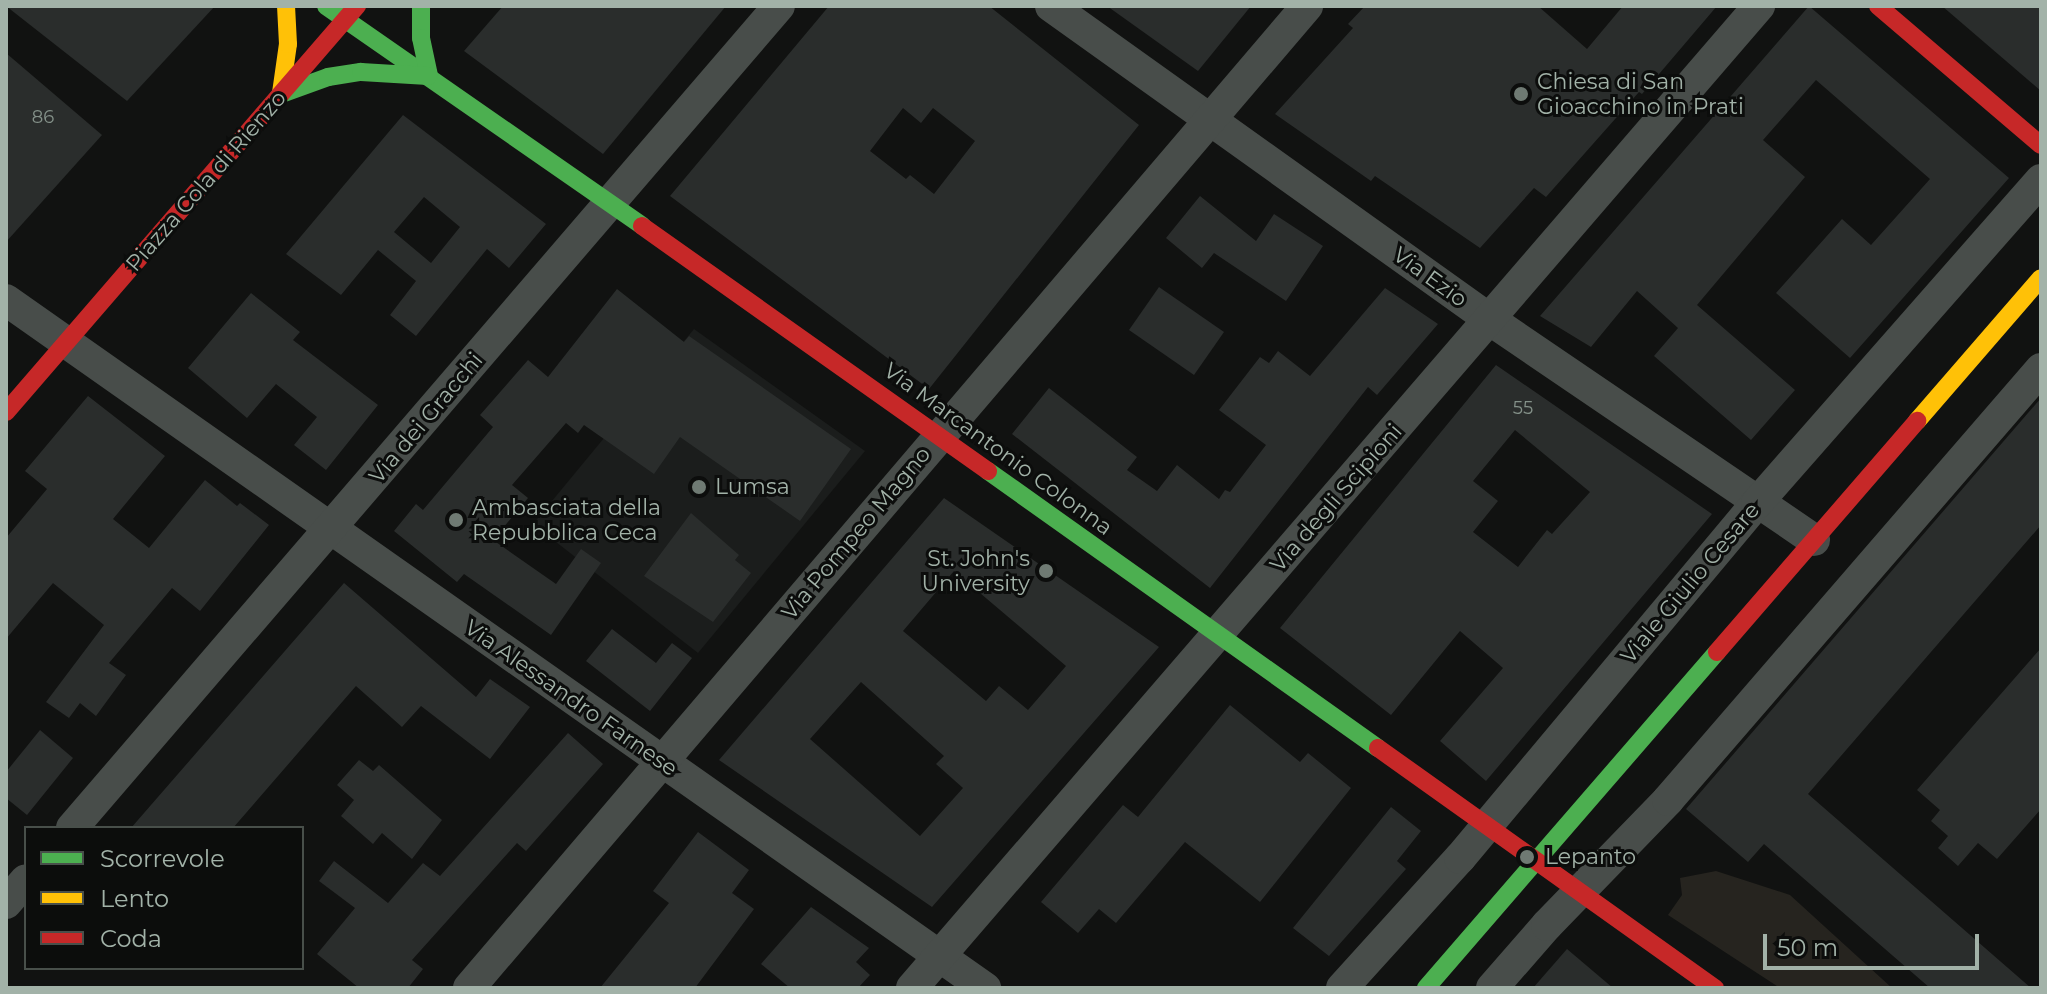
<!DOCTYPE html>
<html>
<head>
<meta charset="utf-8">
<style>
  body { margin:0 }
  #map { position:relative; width:2047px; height:994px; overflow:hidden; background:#111211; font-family:Montserrat,sans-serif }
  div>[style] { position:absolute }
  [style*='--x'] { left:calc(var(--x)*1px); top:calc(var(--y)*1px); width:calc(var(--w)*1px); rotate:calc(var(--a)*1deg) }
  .built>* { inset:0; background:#1b1d1c }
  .green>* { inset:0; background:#26241f }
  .building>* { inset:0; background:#2a2d2c }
  .street>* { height:32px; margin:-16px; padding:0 16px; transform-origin:16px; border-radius:16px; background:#484d4a }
  .fast>* { height:18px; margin:-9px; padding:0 9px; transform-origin:9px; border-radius:9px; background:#4caf50 }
  .slow>* { height:18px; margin:-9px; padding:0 9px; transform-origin:9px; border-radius:9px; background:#ffc107 }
  .jam>* { height:18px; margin:-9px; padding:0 9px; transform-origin:9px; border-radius:9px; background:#c62828 }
  .dots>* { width:22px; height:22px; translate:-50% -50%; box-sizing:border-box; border:4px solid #0c0d0c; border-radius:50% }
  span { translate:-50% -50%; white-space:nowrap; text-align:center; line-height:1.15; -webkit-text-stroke:6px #0c0d0c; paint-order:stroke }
  .number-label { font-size:18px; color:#849189 }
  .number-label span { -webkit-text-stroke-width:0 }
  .poi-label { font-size:22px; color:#a2b2a8 }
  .left { translate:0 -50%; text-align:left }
  .right { translate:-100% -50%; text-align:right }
  .street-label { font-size:22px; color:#a2b2a8 }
  .frame { position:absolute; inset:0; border:8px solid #a2b2a8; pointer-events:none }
  .legend { position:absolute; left:24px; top:826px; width:280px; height:144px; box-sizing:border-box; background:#0c0d0c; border:2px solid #484f4a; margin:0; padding:10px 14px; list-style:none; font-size:24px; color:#a2b2a8 }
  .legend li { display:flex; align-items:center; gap:16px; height:40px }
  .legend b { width:40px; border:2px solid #484f4a }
  .scale { position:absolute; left:1763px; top:934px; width:216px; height:36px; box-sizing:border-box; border:4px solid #a2b2a8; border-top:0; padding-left:10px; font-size:24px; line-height:28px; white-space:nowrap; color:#a2b2a8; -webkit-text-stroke:6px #0c0d0c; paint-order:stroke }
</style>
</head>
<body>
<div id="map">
  <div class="built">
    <div style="clip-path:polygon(694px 329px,865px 451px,698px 653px,533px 524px)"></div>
  </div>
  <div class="green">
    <div style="clip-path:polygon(1716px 871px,1790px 895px,1892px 988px,1780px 988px,1668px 915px,1682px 895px,1680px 878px)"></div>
  </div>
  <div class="building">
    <div style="clip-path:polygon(6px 6px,215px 6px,127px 101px)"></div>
    <div style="clip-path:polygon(503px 6px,726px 6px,603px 154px,464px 51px)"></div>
    <div style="clip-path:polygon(evenodd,829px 6px,989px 6px,1139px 125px,929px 389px,670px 196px,829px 6px,903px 108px,921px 123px,933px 108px,975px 141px,934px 194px,910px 175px,906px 179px,870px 151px,903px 108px)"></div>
    <div style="clip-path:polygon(1107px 6px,1251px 6px,1198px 71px)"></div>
    <div style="clip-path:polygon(1365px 6px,1538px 6px,1587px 49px,1623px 6px,1717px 6px,1642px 94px,1639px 92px,1546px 197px,1534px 188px,1480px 248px,1375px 176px,1371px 181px,1275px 114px,1353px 28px,1348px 24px)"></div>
    <div style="clip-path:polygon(1809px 6px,2009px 178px,1850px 358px,1776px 293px,1842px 219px,1871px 245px,1930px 179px,1816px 80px,1763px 140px,1805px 177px,1697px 305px,1795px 390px,1751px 440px,1654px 356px,1678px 328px,1637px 291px,1591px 347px,1540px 316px)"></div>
    <div style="clip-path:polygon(1942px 6px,2041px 6px,2041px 91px)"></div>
    <div style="clip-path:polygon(6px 53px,102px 135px,6px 242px)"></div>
    <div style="clip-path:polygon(evenodd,403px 115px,546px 224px,509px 268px,487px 249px,416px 336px,390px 315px,416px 281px,378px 250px,341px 295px,286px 254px,403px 115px,424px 197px,460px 227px,431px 263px,394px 232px,424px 197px)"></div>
    <div style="clip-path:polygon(1200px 196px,1256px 241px,1274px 214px,1323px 246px,1286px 301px,1214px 253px,1202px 268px,1166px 238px)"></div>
    <div style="clip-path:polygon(1159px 287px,1224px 332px,1194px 375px,1129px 330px)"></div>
    <div style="clip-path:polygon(1385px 288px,1438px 324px,1377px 395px,1368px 387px,1210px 588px,1012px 434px,1049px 388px,1137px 457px,1127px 470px,1157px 491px,1177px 465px,1219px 499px,1225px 490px,1230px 492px,1266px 445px,1219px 410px,1260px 357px,1269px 363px,1278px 351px,1310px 376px)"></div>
    <div style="clip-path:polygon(617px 289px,684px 342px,689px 336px,851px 449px,800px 521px,680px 437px,654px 474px,584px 425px,578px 433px,566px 423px,512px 485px,528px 498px,493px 540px,556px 584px,581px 549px,601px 563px,551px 635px,464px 574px,457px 582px,394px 531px,416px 504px,423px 510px,493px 427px,480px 415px,528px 360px,548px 377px)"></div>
    <div style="clip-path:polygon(251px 293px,300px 332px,293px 340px,378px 405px,326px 470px,294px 445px,317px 417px,276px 384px,247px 418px,188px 368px)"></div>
    <div style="clip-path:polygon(evenodd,1496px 365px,1712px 514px,1486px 781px,1440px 741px,1503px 668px,1460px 631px,1391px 715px,1280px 628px,1496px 365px,1515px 430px,1590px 492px,1552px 534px,1547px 530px,1518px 567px,1473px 532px,1498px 501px,1473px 481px,1515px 430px)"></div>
    <div style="clip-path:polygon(88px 396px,165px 456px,113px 519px,149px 548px,205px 480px,237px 506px,240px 503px,269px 525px,200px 611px,172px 588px,109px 663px,126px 675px,96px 716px,80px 703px,69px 718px,46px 702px,104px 625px,53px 583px,6px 639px,6px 538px,47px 489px,25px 471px)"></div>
    <div style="clip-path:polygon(2041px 398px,2041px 525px,1808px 794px,2031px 988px,1930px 988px,1764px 844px,1748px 862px,1686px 809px)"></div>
    <div style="clip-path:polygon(evenodd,944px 498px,1159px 647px,932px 907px,719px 760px,944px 498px,954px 571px,1066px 666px,1028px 710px,999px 686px,986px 701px,903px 631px,954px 571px,944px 498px,861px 682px,944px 756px,936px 764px,963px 788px,920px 836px,810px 739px,861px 682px)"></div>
    <div style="clip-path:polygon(691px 513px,739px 555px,735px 560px,751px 573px,713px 622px,644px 576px)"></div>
    <div style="clip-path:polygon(344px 583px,476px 697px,490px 679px,530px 707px,490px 759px,421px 706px,402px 727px,356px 686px,233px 828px,131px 828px)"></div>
    <div style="clip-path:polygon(612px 629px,656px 663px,672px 643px,692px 658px,650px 711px,586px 661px)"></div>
    <div style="clip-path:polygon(2041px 648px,2041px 809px,1997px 859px,1978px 843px,1958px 866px,1938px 848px,1948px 836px,1931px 821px,1940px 810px,1917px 790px)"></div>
    <div style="clip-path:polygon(1230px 705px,1300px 762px,1308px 753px,1351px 788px,1260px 902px,1185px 842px,1116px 923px,1099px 909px,1078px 933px,1041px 902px,1123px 805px,1138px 817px)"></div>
    <div style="clip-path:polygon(40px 730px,73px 758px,27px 815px,6px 798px,6px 772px)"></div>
    <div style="clip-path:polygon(568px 733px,603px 764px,526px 851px,517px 843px,412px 960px,423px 969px,408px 988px,359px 988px,317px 954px,355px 908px,319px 881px,334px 861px,388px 903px,423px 863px,440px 876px)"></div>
    <div style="clip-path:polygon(359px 760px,373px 771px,379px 765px,442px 820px,412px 859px,382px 833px,373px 844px,341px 816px,354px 800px,337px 785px)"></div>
    <div style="clip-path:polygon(1391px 807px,1421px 831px,1397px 861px,1406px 869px,1329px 956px,1293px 928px)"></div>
    <div style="clip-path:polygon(698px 832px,749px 870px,732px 893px,754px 909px,695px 988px,600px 988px,669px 903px,653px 891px)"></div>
    <div style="clip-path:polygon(811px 907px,869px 948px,856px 962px,870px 975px,858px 988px,790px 988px,761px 964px)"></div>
    <div style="clip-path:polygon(1567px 949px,1613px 988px,1533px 988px)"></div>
  </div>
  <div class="street">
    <div style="--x:1051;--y:6;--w:538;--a:35.55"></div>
    <div style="--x:1489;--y:319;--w:393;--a:34.2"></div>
    <div style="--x:6;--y:300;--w:1197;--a:35.1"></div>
    <div style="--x:72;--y:828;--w:1084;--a:-49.3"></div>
    <div style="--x:6;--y:903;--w:30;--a:-49"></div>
    <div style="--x:469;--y:988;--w:1291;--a:-49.52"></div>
    <div style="--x:912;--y:988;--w:1297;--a:-49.22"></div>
    <div style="--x:1342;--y:988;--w:176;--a:-47.8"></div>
    <div style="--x:1460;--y:858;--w:463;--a:-50.1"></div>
    <div style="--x:1757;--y:503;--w:430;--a:-48.7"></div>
    <div style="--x:1492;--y:988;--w:84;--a:-48.9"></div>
    <div style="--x:1547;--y:925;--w:174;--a:-45.9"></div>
    <div style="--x:1668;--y:800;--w:570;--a:-49.13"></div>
  </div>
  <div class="fast">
    <div style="--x:326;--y:6;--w:385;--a:34.8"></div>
    <div style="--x:421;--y:6;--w:32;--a:90"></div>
    <div style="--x:421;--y:38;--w:39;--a:78"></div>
    <div style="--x:284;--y:93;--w:47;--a:-20"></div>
    <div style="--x:328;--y:77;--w:33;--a:-9"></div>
    <div style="--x:361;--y:72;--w:67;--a:3.4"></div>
    <div style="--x:988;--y:471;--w:478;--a:35.4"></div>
    <div style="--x:1426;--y:988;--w:444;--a:-49.1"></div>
  </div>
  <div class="slow">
    <div style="--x:281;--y:93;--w:49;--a:-81.9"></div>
    <div style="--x:288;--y:44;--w:38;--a:-93"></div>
    <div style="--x:1917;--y:421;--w:189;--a:-49.1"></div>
  </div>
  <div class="jam">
    <div style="--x:1878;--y:6;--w:214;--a:40.5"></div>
    <div style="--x:642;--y:226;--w:424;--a:35.3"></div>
    <div style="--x:6;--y:412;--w:537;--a:-49.16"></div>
    <div style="--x:1717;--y:652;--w:306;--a:-49.1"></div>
    <div style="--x:1378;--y:748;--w:414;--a:35.5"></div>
  </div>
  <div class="dots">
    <div style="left:1521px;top:94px;background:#6f7a73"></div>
    <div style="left:699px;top:487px;background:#6f7a73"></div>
    <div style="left:456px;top:520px;background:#6f7a73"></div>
    <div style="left:1046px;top:571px;background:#6f7a73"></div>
    <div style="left:1527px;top:857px;background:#6f7a73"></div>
  </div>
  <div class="number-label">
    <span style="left:43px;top:117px">86</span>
    <span style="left:1523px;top:408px">55</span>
  </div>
  <div class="poi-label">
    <span class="left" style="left:1537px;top:94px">Chiesa di San<br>Gioacchino in Prati</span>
    <span class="left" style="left:715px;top:487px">Lumsa</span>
    <span class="left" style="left:472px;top:520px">Ambasciata della<br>Repubblica Ceca</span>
    <span class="right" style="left:1030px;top:571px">St. John's<br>University</span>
    <span class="left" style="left:1545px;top:857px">Lepanto</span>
  </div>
  <div class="street-label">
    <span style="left:206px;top:181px;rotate:-49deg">Piazza Cola di Rienzo</span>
    <span style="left:1430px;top:277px;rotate:36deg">Via Ezio</span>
    <span style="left:426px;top:418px;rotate:-50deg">Via dei Gracchi</span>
    <span style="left:998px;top:449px;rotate:36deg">Via Marcantonio Colonna</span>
    <span style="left:1336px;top:498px;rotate:-49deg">Via degli Scipioni</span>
    <span style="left:856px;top:533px;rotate:-50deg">Via Pompeo Magno</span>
    <span style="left:1690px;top:583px;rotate:-50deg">Viale Giulio Cesare</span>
    <span style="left:571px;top:698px;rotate:35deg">Via Alessandro Farnese</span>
  </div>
  <div class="frame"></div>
  <ul class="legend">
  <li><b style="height:10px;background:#4caf50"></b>Scorrevole</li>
  <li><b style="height:10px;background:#ffc107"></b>Lento</li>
  <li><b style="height:10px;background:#c62828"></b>Coda</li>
  </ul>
  <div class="scale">50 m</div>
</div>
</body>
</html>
